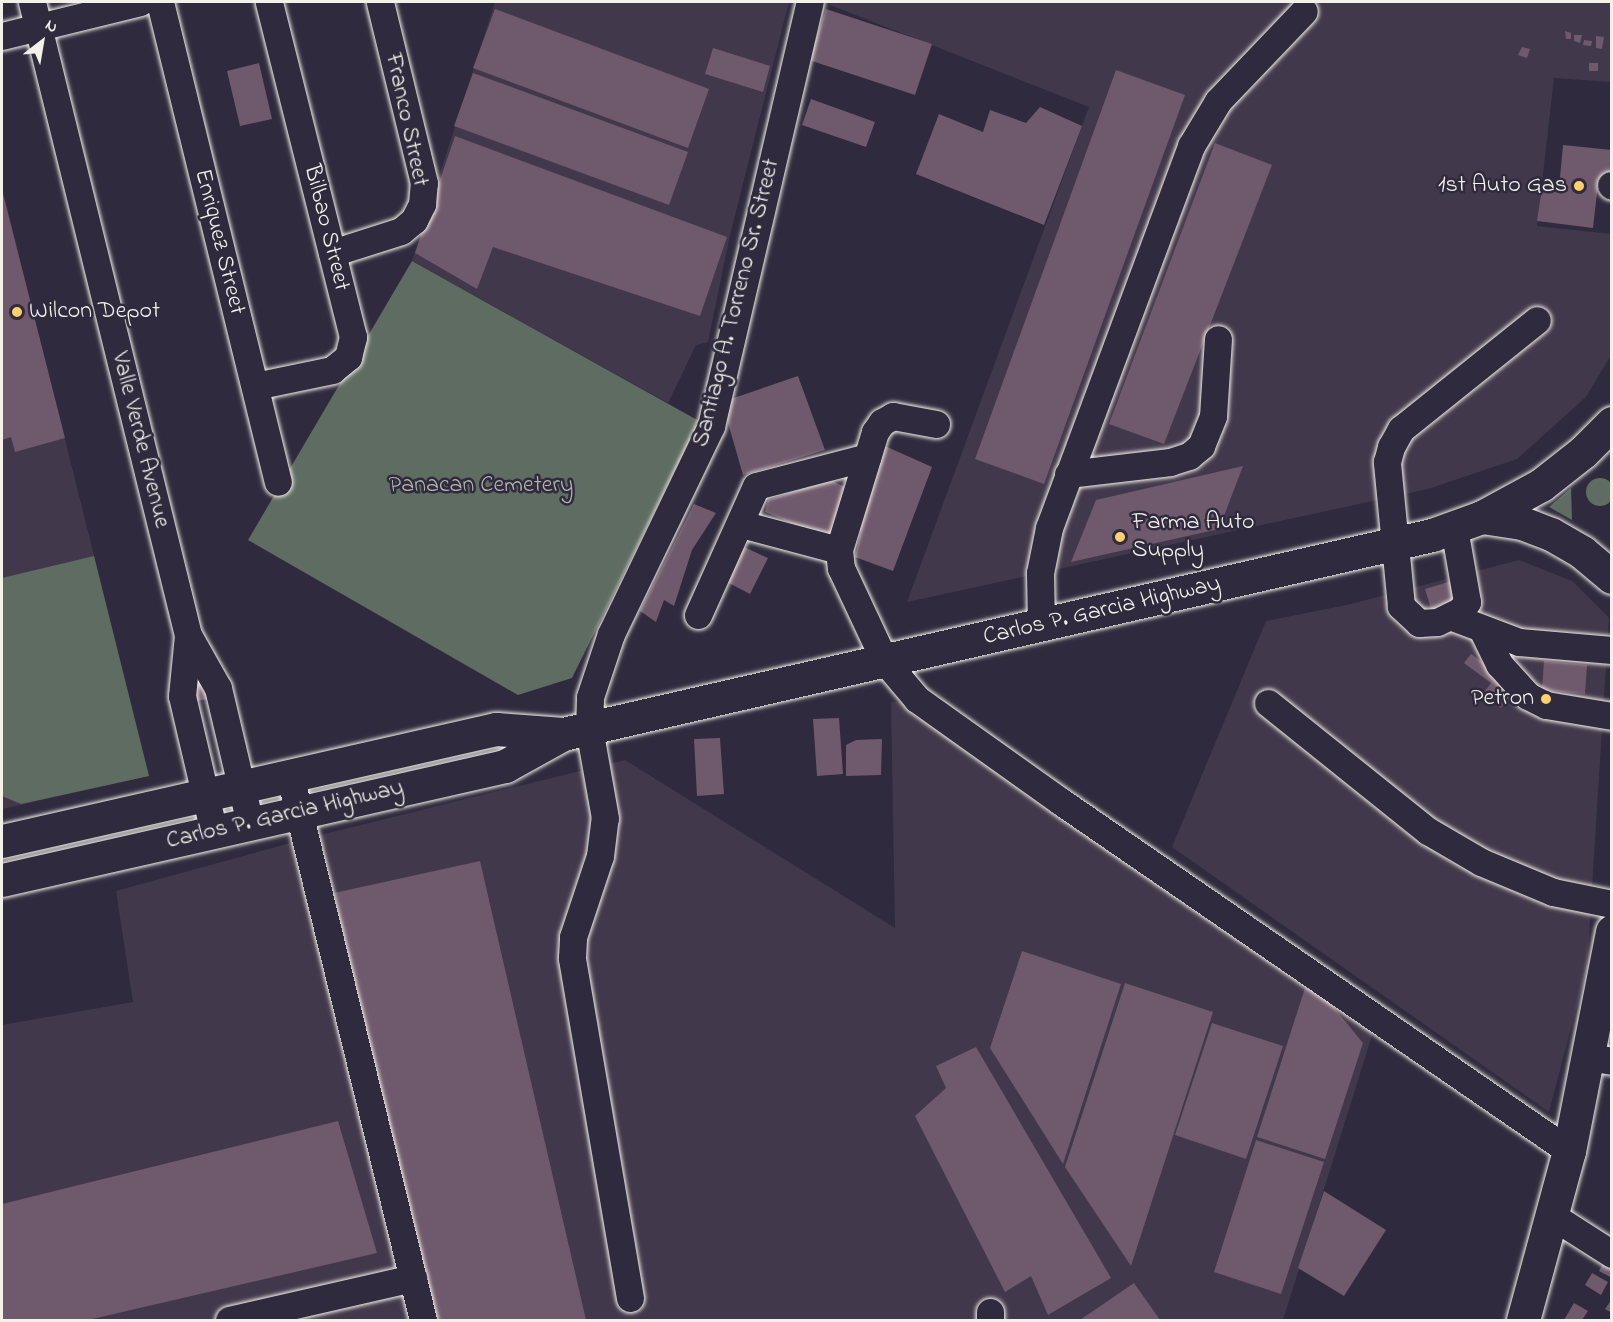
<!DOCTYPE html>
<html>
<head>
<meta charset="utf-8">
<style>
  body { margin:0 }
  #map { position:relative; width:1613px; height:1322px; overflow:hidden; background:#2f2a3d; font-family:"Indie Flower",sans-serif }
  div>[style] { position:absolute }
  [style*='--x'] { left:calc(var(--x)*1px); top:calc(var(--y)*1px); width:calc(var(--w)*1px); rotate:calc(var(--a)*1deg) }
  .built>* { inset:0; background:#42384b }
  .green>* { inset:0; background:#5f6c61 }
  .round { border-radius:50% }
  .building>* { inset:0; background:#6f596c }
  .roads { filter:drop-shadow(0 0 2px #f4f1e8) drop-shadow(0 0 2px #f4f1e8) }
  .minor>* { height:27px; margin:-13.5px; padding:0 13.5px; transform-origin:13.5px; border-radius:13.5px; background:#2f2a3d }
  .major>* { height:33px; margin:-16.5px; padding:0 16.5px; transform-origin:16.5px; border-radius:16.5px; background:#2f2a3d }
  .highway>* { height:33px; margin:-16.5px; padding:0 16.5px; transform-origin:16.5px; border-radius:16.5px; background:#2f2a3d }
  .dots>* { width:16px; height:16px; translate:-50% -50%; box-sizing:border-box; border:3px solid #2f2a3d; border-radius:50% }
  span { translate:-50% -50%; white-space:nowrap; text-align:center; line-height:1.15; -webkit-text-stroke:5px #2f2a3d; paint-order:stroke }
  .street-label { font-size:24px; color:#f4f1e8 }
  .poi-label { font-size:24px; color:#f4f1e8 }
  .right { translate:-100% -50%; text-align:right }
  .left { translate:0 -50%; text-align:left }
  .park-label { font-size:24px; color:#b1b5ab }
  .frame { position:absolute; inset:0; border:3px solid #f4f1e8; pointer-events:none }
  .north { position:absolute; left:12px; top:12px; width:60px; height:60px; -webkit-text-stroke:4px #2f2a3d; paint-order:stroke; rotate:31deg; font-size:16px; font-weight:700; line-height:24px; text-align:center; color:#f4f1e8 }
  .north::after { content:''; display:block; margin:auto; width:21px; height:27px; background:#f4f1e8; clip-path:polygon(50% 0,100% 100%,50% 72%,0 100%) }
</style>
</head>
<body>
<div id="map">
  <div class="built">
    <div style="clip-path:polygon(495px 2px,789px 2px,730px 235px,708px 342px,696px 345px,668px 403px,412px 261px)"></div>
    <div style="clip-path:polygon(830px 2px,1611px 2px,1611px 82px,1554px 78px,1537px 226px,1611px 234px,1611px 355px,1586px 397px,1517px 459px,1428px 489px,907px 602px,1089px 107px,830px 5px)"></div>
    <div style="clip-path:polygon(2px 187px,149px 776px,2px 809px)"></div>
    <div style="clip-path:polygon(1519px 560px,1572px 581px,1609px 618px,1587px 967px,1549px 1112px,1172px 847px,1266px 621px,1351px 604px)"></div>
    <div style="clip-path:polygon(891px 702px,905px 702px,1375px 1026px,1283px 1320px,2px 1320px,2px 1025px,133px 1002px,116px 891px,320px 835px,625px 760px,895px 928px)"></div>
  </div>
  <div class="green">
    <div style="clip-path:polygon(412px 261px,699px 421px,572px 678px,518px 695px,248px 540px)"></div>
    <div class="round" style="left:1586px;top:478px;width:28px;height:28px"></div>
    <div style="clip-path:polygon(1571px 488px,1572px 520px,1549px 507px)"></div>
    <div style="clip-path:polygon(94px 556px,149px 776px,21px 804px,2px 796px,2px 578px)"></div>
  </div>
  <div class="building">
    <div style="clip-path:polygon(495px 9px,709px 89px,688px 148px,473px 68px)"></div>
    <div style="clip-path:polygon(826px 9px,932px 44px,915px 95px,809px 60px)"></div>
    <div style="clip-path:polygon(1565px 31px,1571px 33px,1571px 39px,1566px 39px)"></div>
    <div style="clip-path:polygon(1574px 35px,1582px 35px,1580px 43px,1574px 41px)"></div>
    <div style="clip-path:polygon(1596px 36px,1604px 37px,1602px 49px,1596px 48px)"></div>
    <div style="clip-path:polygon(1584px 40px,1592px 41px,1591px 46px,1583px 45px)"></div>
    <div style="clip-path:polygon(1522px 47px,1530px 49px,1527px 58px,1518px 55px)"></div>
    <div style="clip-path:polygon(713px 48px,770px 66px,763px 92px,705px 74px)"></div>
    <div style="clip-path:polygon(259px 63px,272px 119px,240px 126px,227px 71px)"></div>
    <div style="clip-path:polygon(1589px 63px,1598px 63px,1598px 71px,1589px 71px)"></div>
    <div style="clip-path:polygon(1116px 70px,1185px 95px,1044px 484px,975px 459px)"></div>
    <div style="clip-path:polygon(473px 73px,688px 152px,669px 205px,454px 126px)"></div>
    <div style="clip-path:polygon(811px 99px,875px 122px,866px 147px,802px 125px)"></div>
    <div style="clip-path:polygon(1040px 107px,1082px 126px,1044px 225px,916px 174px,939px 114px,983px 132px,990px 110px,1026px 123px)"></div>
    <div style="clip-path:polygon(455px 136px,727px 237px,700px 316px,493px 247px,477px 289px,415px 253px)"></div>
    <div style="clip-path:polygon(1215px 143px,1272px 165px,1164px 444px,1109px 424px)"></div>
    <div style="clip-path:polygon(1563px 145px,1612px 150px,1612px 185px,1598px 184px,1593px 228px,1537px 221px,1542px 187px,1559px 188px)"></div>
    <div style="clip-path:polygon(2px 190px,65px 438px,15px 452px,11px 437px,2px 440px)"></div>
    <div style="clip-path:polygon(798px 376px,825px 450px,743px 475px,722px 402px)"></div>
    <div style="clip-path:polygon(885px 446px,932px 467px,893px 571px,855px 557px,861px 531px,855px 529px)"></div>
    <div style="clip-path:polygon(1243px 466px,1219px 529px,1071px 562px,1096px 500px)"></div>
    <div style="clip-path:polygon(830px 480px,854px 491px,832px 540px,765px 512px,768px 500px)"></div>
    <div style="clip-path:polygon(694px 504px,716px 513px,692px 550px,674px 606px,664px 600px,656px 622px,640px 611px)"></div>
    <div style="clip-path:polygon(742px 546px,768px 558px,750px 594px,725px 581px)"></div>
    <div style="clip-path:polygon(1452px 581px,1459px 604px,1432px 612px,1425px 589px)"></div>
    <div style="clip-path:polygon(1471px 654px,1516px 686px,1501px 708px,1482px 695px,1491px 683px,1464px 663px)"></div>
    <div style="clip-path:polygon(1544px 661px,1587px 665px,1585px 694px,1542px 690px)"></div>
    <div style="clip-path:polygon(204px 682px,208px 699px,196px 701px,192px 685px)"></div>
    <div style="clip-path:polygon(839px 718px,843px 774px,817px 776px,813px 719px)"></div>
    <div style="clip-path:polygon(720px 738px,724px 794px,697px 796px,694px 739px)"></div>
    <div style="clip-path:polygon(882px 739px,881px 775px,846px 776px,846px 745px,856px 740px)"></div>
    <div style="clip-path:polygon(480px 861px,586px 1320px,433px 1320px,334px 893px)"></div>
    <div style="clip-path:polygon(1022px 951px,1121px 984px,1063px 1164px,990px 1048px)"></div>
    <div style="clip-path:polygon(1125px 983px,1213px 1012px,1131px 1266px,1065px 1167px)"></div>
    <div style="clip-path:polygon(1305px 988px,1323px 994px,1363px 1043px,1325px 1159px,1257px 1137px)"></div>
    <div style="clip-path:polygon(1212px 1023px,1283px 1046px,1246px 1159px,1175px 1135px)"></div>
    <div style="clip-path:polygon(976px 1047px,1111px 1278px,1048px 1315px,1031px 1276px,1005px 1292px,915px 1116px,946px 1088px,936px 1066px)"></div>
    <div style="clip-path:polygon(338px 1121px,377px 1253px,88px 1320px,2px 1320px,2px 1204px)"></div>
    <div style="clip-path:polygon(1256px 1140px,1324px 1162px,1281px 1294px,1214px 1272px)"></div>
    <div style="clip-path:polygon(1324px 1191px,1386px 1230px,1344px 1296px,1298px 1268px)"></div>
    <div style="clip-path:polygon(1603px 1263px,1612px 1267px,1612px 1278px,1599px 1271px)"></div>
    <div style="clip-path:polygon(1592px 1273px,1608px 1282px,1601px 1295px,1585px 1285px)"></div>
    <div style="clip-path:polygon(1134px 1283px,1160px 1320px,1080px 1320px)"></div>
    <div style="clip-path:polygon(1612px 1299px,1612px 1313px,1605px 1309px)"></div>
    <div style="clip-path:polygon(1574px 1303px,1588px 1311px,1582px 1320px,1564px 1320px)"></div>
  </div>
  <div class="roads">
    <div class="minor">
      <div style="--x:32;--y:2;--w:652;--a:76.16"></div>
      <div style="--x:188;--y:635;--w:61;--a:60.5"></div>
      <div style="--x:218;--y:688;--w:139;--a:76.7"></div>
      <div style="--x:160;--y:2;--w:494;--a:76.2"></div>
      <div style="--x:2;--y:36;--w:142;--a:-13.8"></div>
      <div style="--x:1611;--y:185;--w:1;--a:45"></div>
      <div style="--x:332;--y:253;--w:72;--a:-17.7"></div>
      <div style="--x:401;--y:231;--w:17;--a:-40"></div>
      <div style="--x:414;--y:220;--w:18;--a:-63"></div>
      <div style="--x:422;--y:204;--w:21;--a:-85"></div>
      <div style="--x:424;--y:183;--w:186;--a:-103.7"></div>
      <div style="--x:255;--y:386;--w:79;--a:-11.7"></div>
      <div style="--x:332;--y:370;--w:21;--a:-39"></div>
      <div style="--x:348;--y:357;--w:21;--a:-76"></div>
      <div style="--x:353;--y:337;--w:345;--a:-104.1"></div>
      <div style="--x:936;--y:424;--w:44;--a:-169.5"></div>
      <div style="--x:893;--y:416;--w:13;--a:151"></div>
      <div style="--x:882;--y:422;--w:12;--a:125"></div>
      <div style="--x:875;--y:432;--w:123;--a:107"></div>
      <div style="--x:839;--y:550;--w:18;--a:84"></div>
      <div style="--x:841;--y:568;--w:102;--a:64.9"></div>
      <div style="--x:884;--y:660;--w:51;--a:49.8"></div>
      <div style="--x:917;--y:699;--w:176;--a:35.5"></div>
      <div style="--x:1060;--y:801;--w:618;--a:34.51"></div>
      <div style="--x:1068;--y:474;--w:103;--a:-6.7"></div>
      <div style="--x:1170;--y:462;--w:20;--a:-18"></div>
      <div style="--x:1189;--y:456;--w:16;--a:-40"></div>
      <div style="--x:1201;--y:446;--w:32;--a:-68"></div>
      <div style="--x:1213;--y:416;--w:77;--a:-86.3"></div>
      <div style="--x:741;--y:524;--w:101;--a:14.9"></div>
      <div style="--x:1454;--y:528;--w:75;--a:80"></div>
      <div style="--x:1467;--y:602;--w:11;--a:128"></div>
      <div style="--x:1460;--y:611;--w:25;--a:154"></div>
      <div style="--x:1437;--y:622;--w:18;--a:177"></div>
      <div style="--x:1419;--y:623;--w:25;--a:-137"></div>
      <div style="--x:1401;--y:606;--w:145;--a:-95.6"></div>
      <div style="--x:1387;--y:462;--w:16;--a:-75"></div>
      <div style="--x:1391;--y:447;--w:21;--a:-61"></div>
      <div style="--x:1401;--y:429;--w:174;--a:-38.7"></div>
      <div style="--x:698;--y:615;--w:141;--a:-65.8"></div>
      <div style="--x:756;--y:486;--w:115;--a:-14.6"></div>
      <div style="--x:1450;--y:616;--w:74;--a:20.6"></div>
      <div style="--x:1519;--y:642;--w:93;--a:4.9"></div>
      <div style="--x:1041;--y:625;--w:52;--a:-91.1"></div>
      <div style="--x:1040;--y:573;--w:46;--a:-78.7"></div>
      <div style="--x:1049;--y:528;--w:408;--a:-69.6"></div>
      <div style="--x:1191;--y:146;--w:52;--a:-59"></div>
      <div style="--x:1218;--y:101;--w:124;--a:-46.3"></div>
      <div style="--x:1483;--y:631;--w:37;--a:64"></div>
      <div style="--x:1499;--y:664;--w:43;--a:47.8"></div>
      <div style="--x:1528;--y:696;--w:20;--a:27"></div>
      <div style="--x:1546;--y:705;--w:67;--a:9.5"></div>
      <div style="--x:188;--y:635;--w:61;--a:95.6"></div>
      <div style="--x:182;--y:696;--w:140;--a:76.8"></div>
      <div style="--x:1268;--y:703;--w:205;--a:38.7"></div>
      <div style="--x:1428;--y:831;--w:61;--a:30.3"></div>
      <div style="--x:1481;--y:862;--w:78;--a:22.6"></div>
      <div style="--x:1553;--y:892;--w:60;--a:11.5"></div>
      <div style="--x:290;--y:776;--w:560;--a:76.26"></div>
      <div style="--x:1588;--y:1057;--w:24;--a:9"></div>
      <div style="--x:1554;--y:1217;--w:69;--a:32.5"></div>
      <div style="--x:630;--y:1298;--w:345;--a:-99.7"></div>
      <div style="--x:572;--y:958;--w:21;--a:-87"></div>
      <div style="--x:573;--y:937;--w:85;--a:-71.6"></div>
      <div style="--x:600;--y:856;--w:38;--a:-83"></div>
      <div style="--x:605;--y:818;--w:91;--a:-100.1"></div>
      <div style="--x:589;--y:728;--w:31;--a:-88"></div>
      <div style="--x:590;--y:697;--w:66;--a:-71.6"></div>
      <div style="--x:611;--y:634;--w:231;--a:-64.3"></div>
      <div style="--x:711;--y:426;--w:435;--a:-76.9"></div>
      <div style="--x:990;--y:1312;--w:8;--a:90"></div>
      <div style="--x:229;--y:1320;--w:189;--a:-12.9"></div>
    </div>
    <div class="major">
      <div style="--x:1523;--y:1320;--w:175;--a:-74.8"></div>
      <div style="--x:1569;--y:1151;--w:224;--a:-78.9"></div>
    </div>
    <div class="highway">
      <div style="--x:1482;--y:517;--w:40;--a:8.5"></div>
      <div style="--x:1522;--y:523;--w:31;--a:21"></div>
      <div style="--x:1551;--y:534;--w:36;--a:30"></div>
      <div style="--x:1582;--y:552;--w:39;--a:40"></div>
      <div style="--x:2;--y:841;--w:507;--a:-12.77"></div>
      <div style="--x:496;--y:729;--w:67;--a:4.3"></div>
      <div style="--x:2;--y:880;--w:516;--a:-12.77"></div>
      <div style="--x:505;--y:766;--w:66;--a:-28.9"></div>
      <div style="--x:563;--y:734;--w:891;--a:-12.9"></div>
      <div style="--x:1432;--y:535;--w:53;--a:-19.8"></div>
      <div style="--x:1482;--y:517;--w:67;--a:-28.5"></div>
      <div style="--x:1541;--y:485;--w:53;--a:-38.2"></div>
      <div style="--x:1583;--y:452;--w:41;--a:-45"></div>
    </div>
  </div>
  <div class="dots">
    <div style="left:1579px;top:186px;background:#ffd166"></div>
    <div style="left:17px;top:312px;background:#ffd166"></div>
    <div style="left:1120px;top:537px;background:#ffd166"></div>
    <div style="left:1546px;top:699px;background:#ffd166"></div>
  </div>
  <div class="street-label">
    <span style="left:406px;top:120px;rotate:78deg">Franco Street</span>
    <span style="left:326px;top:228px;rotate:76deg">Bilbao Street</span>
    <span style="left:219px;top:242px;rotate:76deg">Enriquez Street</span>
    <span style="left:737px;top:303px;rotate:-76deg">Santiago A. Torreno Sr. Street</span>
    <span style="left:140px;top:440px;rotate:76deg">Valle Verde Avenue</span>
    <span style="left:1102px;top:611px;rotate:-13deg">Carlos P. Garcia Highway</span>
    <span style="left:285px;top:815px;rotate:-13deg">Carlos P. Garcia Highway</span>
  </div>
  <div class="poi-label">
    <span class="right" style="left:1567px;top:186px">1st Auto Gas</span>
    <span class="left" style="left:29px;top:312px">Wilcon Depot</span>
    <span class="left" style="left:1132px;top:537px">Farma Auto<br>Supply</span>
    <span class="right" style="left:1534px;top:699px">Petron</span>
  </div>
  <div class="park-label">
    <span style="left:481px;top:486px">Panacan Cemetery</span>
  </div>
  <div class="frame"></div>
  <div class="north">N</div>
</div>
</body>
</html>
